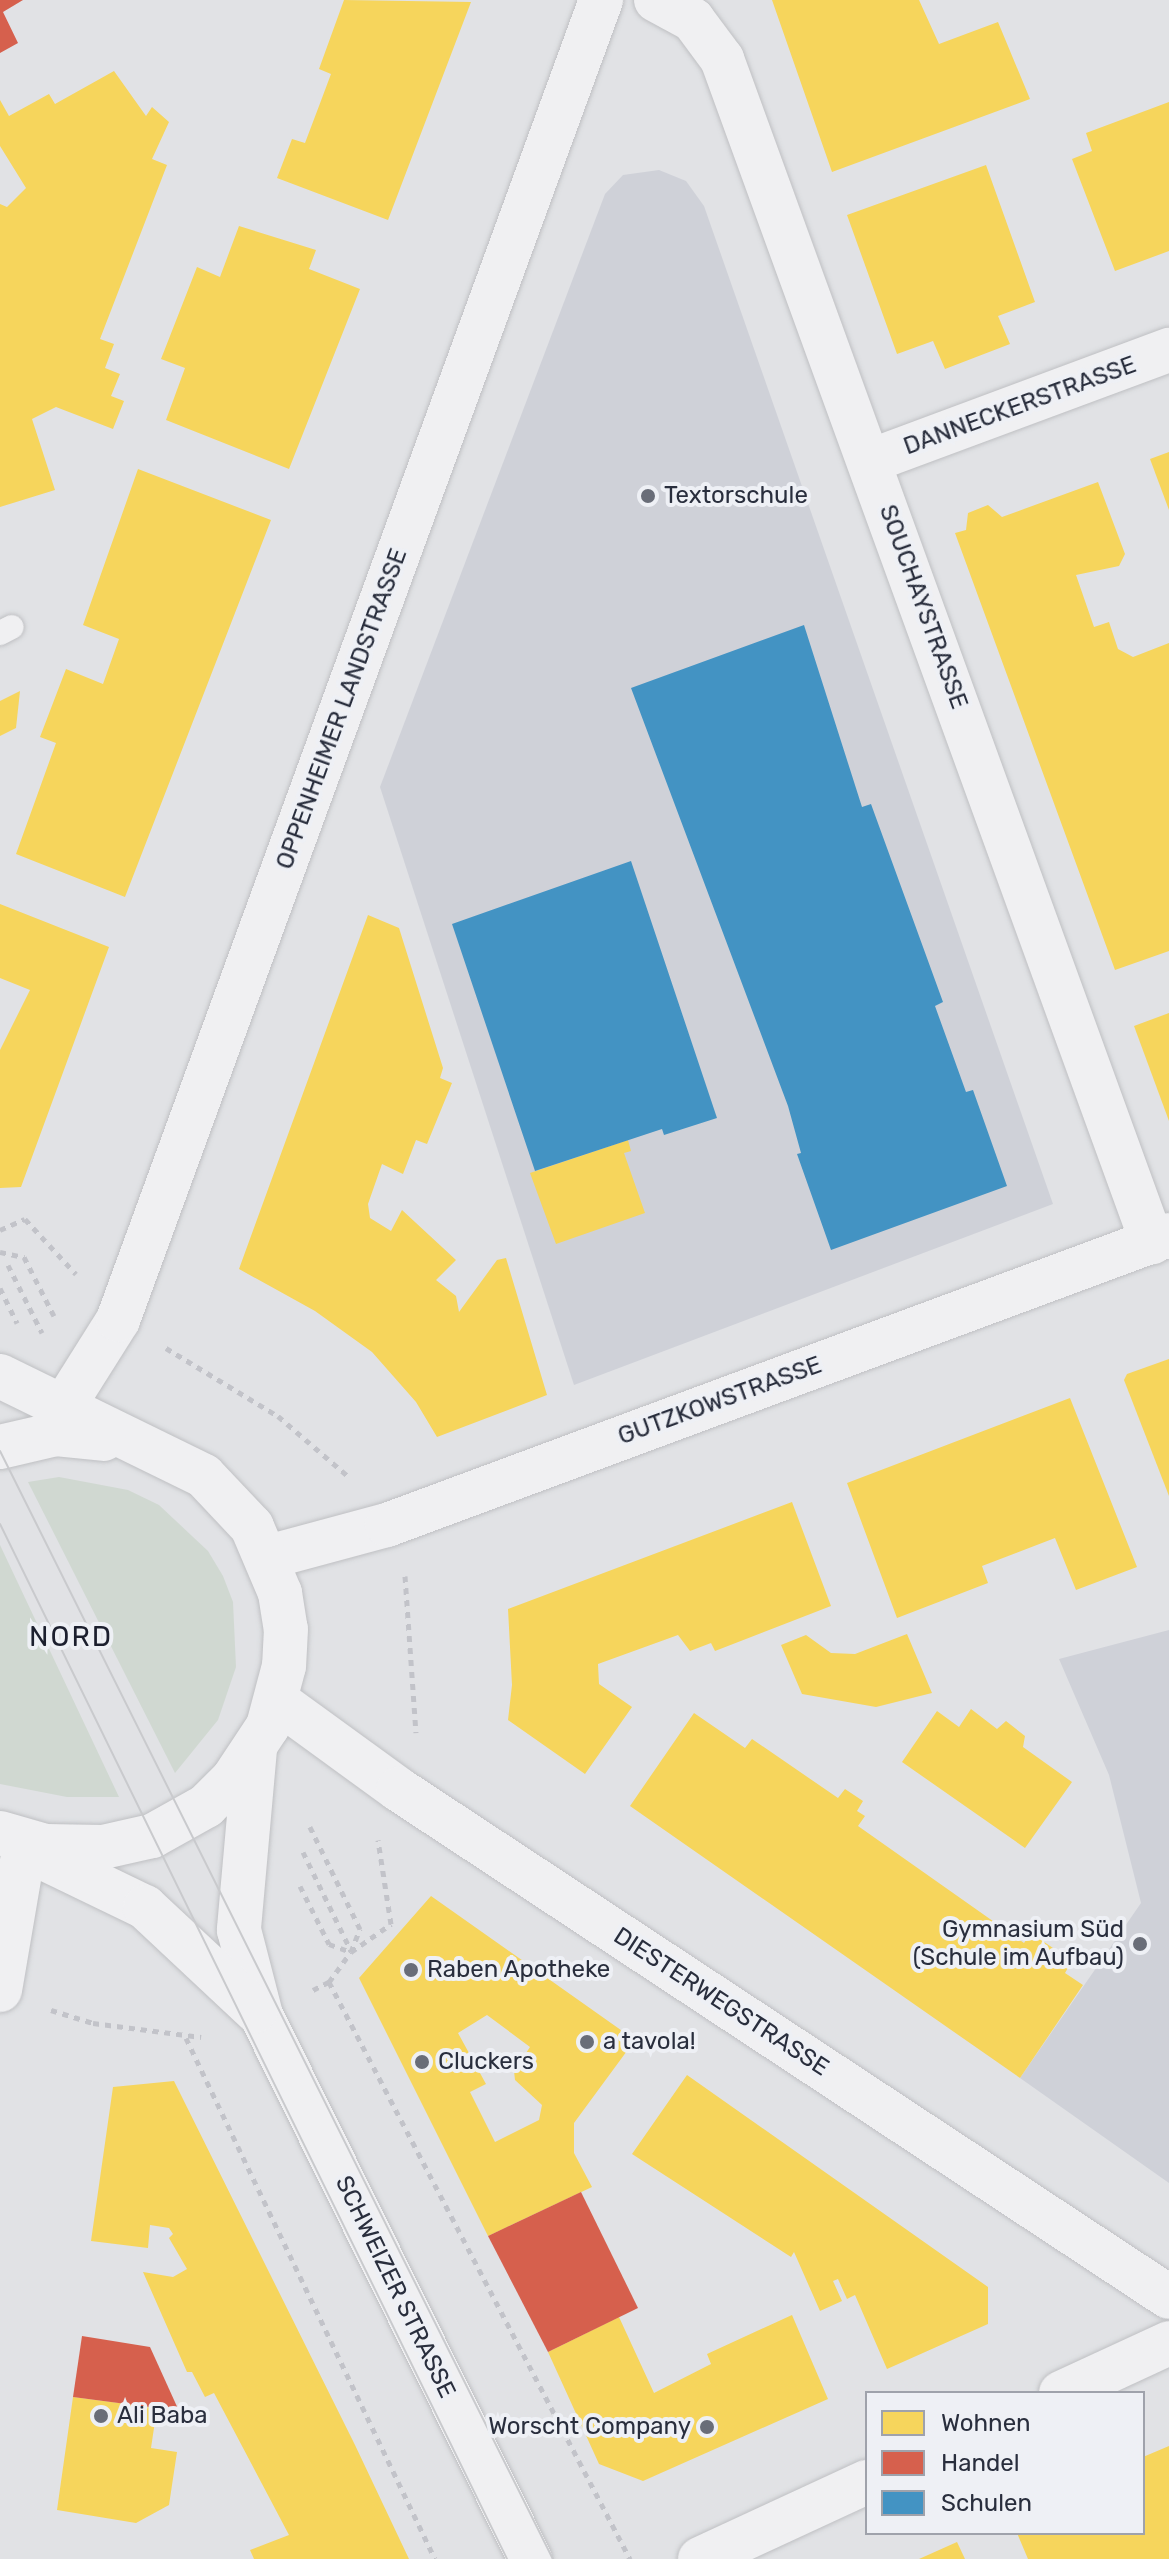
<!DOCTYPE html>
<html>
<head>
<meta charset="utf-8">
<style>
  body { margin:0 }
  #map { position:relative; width:1169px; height:2559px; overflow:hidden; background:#e1e2e5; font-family:Rubik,sans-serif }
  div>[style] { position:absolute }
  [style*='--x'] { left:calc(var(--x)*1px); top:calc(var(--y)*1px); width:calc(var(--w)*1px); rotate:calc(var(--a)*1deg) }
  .built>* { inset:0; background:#cfd1d8 }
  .green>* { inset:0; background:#d0d8d1 }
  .homes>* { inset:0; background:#f6d55c }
  .shops>* { inset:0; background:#d6604d }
  .schools>* { inset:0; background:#4393c3 }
  .path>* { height:5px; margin-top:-2.5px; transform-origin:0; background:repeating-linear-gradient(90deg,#c2c3c9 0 6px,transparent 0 12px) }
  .roads { filter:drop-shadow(0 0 2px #bfc0c3) drop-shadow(0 0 2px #bfc0c3) }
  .service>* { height:24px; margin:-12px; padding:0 12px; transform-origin:12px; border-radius:12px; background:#f0f0f2 }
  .minor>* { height:44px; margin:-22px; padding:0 22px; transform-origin:22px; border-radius:22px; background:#f0f0f2 }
  .tertiary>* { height:44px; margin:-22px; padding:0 22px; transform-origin:22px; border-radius:22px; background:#f0f0f2 }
  .tram>* { height:2px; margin:-1px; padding:0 1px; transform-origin:1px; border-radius:1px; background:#c9cacd }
  .dots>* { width:22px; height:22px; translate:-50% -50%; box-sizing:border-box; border:4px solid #eef0f5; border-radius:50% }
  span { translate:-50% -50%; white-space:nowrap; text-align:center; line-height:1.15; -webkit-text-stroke:8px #eef0f5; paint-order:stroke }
  .street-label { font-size:24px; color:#292e3d }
  .poi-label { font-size:24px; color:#292e3d }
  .left { translate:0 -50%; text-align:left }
  .right { translate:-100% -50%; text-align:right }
  .quarter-label { font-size:28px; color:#1c1f2e; letter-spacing:2px }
  .legend { position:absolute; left:865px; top:2391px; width:280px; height:144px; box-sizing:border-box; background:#eef0f5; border:2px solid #9fa2ab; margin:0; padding:10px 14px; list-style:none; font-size:24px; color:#292e3d }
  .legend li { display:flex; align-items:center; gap:16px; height:40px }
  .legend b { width:40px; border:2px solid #9fa2ab }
</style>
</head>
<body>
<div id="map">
  <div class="built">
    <div style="clip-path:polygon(659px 170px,686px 181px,704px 206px,1053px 1204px,574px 1385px,380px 787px,605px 194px,623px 175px)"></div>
    <div style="clip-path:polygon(1169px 1630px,1169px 2183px,1020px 2078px,1141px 1903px,1109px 1775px,1059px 1659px)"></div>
  </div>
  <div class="green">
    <div style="clip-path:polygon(59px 1477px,128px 1490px,159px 1505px,208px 1551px,223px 1576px,233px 1602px,236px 1667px,218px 1720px,175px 1773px,28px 1482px)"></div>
    <div style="clip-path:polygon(0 1545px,119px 1797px,67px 1797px,0 1784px)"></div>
  </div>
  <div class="homes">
    <div style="clip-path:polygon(344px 0,471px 2px,388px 220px,277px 178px,292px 139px,305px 143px,319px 106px,331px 74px,319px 69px)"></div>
    <div style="clip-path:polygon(772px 0,919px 0,939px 44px,998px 22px,1030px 99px,832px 172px)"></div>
    <div style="clip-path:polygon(114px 71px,146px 116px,152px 107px,169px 122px,152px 159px,167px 165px,100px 339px,114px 344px,105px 368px,120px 374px,111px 396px,124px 401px,113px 429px,56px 407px,32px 419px,55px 490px,0 507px,0 204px,7px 207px,26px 188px,0 146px,0 100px,9px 116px,49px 94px,55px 104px)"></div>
    <div style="clip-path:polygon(1169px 102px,1169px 251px,1115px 271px,1072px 159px,1092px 151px,1086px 133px)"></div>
    <div style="clip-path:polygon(986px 165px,1035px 302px,998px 316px,1010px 344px,945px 369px,933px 341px,897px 354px,847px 215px)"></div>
    <div style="clip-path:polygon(239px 226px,316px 250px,309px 269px,360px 289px,289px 469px,166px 420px,185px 368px,161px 359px,197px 267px,220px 277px)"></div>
    <div style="clip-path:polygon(1169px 452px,1169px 510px,1150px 459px)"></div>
    <div style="clip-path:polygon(138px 469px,271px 520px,125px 897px,16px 854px,56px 743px,40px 737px,66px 669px,103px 684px,119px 639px,83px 625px)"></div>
    <div style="clip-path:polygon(1098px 482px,1125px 554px,1119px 566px,1076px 575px,1094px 627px,1109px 622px,1118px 649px,1133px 657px,1169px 643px,1169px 951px,1115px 970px,955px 533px,966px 530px,968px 513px,988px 505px,1002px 517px)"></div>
    <div style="clip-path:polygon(20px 691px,16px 728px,0 736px,0 701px)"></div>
    <div style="clip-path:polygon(0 904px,109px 947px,21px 1187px,0 1188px,0 1050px,30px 990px,0 978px)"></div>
    <div style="clip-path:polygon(368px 915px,399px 928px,443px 1068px,440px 1078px,452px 1083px,427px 1144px,416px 1140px,403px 1174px,382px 1164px,368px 1204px,370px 1218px,391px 1231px,402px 1210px,456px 1260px,436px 1280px,456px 1296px,459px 1312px,497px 1260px,506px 1258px,547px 1395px,437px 1437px,416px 1402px,372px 1352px,315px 1311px,239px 1269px)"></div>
    <div style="clip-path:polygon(1169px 1013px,1169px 1121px,1134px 1026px)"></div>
    <div style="clip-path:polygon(628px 1140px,631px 1151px,624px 1153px,645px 1213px,556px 1244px,530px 1173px)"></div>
    <div style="clip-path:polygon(1169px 1359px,1169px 1496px,1124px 1380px,1127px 1374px)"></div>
    <div style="clip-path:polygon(1070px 1398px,1137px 1567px,1076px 1590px,1055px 1538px,982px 1566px,988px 1583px,897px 1618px,847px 1483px)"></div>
    <div style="clip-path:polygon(792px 1502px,831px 1606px,715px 1651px,711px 1643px,690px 1651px,678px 1635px,598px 1664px,599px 1684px,632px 1707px,585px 1774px,508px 1720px,512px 1685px,508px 1609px)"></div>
    <div style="clip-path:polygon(907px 1634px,932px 1693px,876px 1707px,802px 1694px,781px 1645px,806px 1635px,831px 1653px,855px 1654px)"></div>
    <div style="clip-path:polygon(971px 1709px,997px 1729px,1006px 1721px,1025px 1736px,1023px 1747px,1072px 1782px,1025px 1848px,902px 1762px,937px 1711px,959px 1727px)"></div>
    <div style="clip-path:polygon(694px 1713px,745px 1748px,752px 1739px,838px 1798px,845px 1789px,863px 1801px,857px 1811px,865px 1816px,858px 1826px,1024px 1943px,1031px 1933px,1072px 1961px,1065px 1973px,1083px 1985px,1020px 2078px,630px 1806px)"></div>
    <div style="clip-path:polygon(evenodd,431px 1896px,635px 2040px,574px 2123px,574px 2153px,592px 2187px,488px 2236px,359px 1978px,431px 1896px,487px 2015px,530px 2047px,514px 2071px,515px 2080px,542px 2105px,539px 2120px,495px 2142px,470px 2092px,486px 2084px,458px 2033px,487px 2015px)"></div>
    <div style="clip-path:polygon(687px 2075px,988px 2287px,988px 2324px,887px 2369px,855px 2295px,847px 2299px,838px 2279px,833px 2281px,842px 2301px,820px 2311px,794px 2252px,791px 2257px,632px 2154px)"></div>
    <div style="clip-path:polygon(174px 2081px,355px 2445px,409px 2559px,254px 2559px,250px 2550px,289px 2535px,214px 2393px,205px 2397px,192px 2372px,187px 2372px,143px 2272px,173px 2277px,187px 2269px,169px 2238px,173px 2234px,169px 2228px,150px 2225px,148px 2248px,91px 2241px,113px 2087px)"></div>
    <div style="clip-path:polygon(792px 2315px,828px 2399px,643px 2481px,599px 2464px,548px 2352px,619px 2317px,654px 2393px,711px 2364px,707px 2354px)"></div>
    <div style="clip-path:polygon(73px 2397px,157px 2408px,151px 2448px,177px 2452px,169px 2505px,136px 2523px,57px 2510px)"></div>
    <div style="clip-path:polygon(1169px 2446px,1169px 2559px,1028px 2559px,1017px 2533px,1143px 2533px,1143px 2457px)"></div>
    <div style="clip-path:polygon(957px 2542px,965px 2559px,919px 2559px)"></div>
  </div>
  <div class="shops">
    <div style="clip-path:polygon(0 0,23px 0,3px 12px,18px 43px,0 53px)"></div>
    <div style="clip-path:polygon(581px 2192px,638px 2308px,548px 2352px,488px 2236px)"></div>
    <div style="clip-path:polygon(82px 2336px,150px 2347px,179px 2411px,73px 2397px)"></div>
  </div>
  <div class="schools">
    <div style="clip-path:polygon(804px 625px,862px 807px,871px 804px,943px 1002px,935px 1006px,966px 1092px,973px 1090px,1007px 1186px,831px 1250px,797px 1154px,801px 1153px,788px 1106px,631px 688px)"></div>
    <div style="clip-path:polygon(631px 861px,717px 1118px,664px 1135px,662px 1129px,535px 1171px,452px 924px)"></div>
  </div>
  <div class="path">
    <div style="--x:0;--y:1230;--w:27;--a:-24"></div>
    <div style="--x:25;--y:1219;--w:75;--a:47.2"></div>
    <div style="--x:0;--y:1252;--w:25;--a:12"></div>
    <div style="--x:24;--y:1257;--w:66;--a:63"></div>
    <div style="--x:8;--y:1265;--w:76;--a:63.4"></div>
    <div style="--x:0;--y:1288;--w:39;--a:64"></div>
    <div style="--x:166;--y:1348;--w:131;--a:31.3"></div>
    <div style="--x:278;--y:1416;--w:95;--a:40.7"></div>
    <div style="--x:405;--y:1576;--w:157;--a:86"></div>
    <div style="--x:303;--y:1852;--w:110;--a:64.1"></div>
    <div style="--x:300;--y:1886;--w:65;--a:63.4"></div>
    <div style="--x:329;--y:1944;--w:23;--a:20"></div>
    <div style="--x:351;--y:1952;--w:25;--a:-69"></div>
    <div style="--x:360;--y:1929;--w:114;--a:-116.1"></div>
    <div style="--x:329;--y:1982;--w:651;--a:62.45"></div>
    <div style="--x:313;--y:1990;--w:18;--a:-27"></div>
    <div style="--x:329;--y:1982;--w:37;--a:-54"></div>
    <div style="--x:351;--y:1952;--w:49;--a:-35"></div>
    <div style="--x:391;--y:1924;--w:85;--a:-98.8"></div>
    <div style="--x:51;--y:2010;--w:44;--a:17.2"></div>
    <div style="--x:93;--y:2023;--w:109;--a:7.4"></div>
    <div style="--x:186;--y:2038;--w:577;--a:64.46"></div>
  </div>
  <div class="roads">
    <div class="service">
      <div style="--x:0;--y:633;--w:13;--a:-27"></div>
    </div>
    <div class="minor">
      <div style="--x:656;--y:0;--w:42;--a:28.4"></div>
      <div style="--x:693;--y:20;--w:49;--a:53.4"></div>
      <div style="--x:722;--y:59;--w:1259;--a:70.02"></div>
      <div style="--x:870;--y:461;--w:319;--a:-20.4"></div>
      <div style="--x:62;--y:1409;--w:105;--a:-57.8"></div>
      <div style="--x:118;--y:1320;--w:1406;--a:-69.9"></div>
      <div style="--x:268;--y:1557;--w:123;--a:-15.1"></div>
      <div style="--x:387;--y:1525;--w:834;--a:-20.35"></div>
      <div style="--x:277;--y:1701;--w:150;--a:36"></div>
      <div style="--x:398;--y:1789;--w:923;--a:33.38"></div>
      <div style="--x:0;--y:1990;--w:143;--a:-80.3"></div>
      <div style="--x:1061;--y:2393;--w:119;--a:-24.8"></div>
      <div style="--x:700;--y:2559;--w:184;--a:-24.8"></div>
    </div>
    <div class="tertiary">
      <div style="--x:0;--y:1376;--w:227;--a:26.1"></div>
      <div style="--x:204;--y:1476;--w:70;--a:46.7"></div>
      <div style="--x:252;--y:1527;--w:72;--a:67"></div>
      <div style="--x:280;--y:1593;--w:36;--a:81"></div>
      <div style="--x:286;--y:1629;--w:37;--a:93"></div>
      <div style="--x:284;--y:1666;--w:62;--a:104.9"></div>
      <div style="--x:268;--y:1726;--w:64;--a:123.4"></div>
      <div style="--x:233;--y:1779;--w:38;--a:135"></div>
      <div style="--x:206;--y:1806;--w:62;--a:150.9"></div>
      <div style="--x:152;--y:1836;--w:50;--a:167.3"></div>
      <div style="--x:103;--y:1847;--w:58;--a:-179"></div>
      <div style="--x:45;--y:1846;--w:47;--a:-163.9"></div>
      <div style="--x:0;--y:1447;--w:57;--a:-13.1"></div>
      <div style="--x:56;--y:1434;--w:48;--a:5.9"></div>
      <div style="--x:255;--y:1749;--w:182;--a:95.1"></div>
      <div style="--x:239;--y:1930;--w:88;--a:75.5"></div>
      <div style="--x:261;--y:2015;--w:607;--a:63.69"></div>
      <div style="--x:31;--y:1852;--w:127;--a:25.8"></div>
      <div style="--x:145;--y:1907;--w:152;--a:43.1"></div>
    </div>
  </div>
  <div class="tram">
    <div style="--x:0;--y:1451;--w:1238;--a:63.48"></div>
    <div style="--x:0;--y:1524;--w:1153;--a:63.9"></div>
  </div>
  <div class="dots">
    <div style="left:648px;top:496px;background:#696d78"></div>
    <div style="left:1140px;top:1944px;background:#696d78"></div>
    <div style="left:411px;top:1970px;background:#696d78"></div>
    <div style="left:587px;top:2042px;background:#696d78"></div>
    <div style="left:422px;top:2062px;background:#696d78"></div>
    <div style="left:101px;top:2416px;background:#696d78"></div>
    <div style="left:707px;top:2427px;background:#696d78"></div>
  </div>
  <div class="street-label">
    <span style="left:1020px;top:406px;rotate:-20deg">DANNECKERSTRASSE</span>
    <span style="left:923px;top:607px;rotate:70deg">SOUCHAYSTRASSE</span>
    <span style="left:342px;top:709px;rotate:-70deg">OPPENHEIMER LANDSTRASSE</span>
    <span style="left:720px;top:1401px;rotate:-20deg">GUTZKOWSTRASSE</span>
    <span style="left:721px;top:2002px;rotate:33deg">DIESTERWEGSTRASSE</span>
    <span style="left:395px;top:2287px;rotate:64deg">SCHWEIZER STRASSE</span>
  </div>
  <div class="poi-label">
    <span class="left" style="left:664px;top:496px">Textorschule</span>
    <span class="right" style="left:1124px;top:1944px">Gymnasium Süd<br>(Schule im Aufbau)</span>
    <span class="left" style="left:427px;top:1970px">Raben Apotheke</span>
    <span class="left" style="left:603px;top:2042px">a tavola!</span>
    <span class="left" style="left:438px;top:2062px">Cluckers</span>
    <span class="left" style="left:117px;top:2416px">Ali Baba</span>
    <span class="right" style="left:691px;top:2427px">Worscht Company</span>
  </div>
  <div class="quarter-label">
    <span style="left:71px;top:1637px">NORD</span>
  </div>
  <ul class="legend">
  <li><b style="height:22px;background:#f6d55c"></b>Wohnen</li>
  <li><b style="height:22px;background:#d6604d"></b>Handel</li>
  <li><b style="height:22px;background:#4393c3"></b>Schulen</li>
  </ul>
</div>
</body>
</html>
